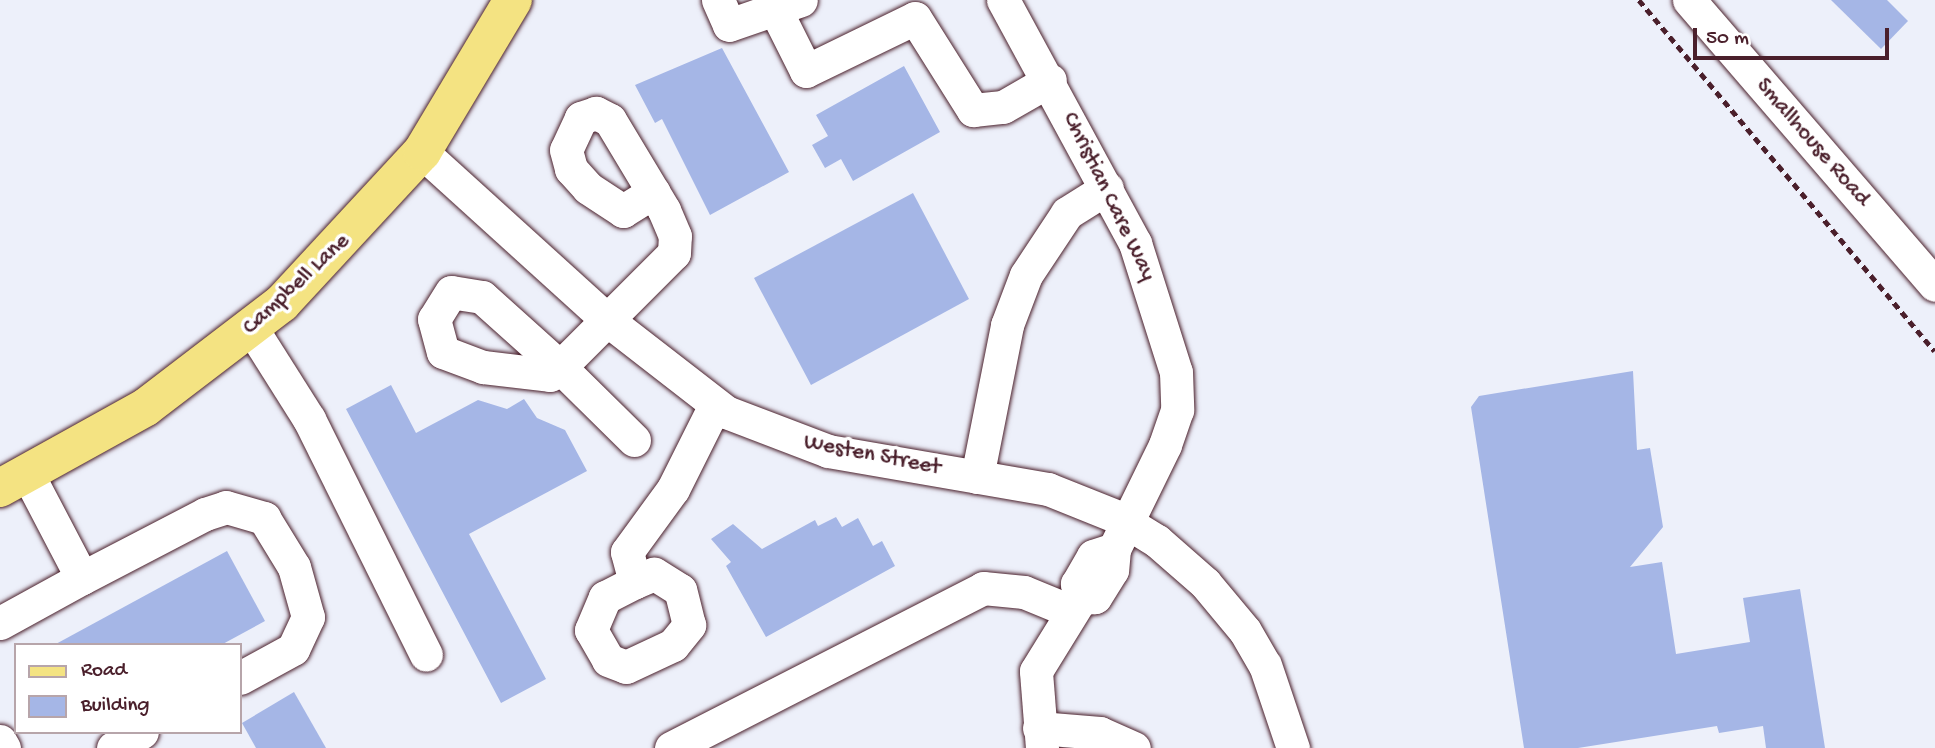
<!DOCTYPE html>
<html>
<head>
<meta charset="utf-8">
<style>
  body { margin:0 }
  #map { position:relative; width:1935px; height:748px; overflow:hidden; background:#edf0fa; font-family:"Gochi Hand",sans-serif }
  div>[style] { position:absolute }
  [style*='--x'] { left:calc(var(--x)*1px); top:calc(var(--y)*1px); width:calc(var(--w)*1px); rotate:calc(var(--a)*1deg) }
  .building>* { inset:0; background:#a5b6e6 }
  .path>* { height:4.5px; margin-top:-2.25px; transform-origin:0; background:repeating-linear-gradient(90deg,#4a1f2b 0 7px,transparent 0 12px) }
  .roads { filter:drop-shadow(0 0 2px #4a1f2b) drop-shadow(0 0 2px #4a1f2b) }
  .minor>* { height:33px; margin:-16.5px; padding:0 16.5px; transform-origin:16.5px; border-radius:16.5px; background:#fff }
  .major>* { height:38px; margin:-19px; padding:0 19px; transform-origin:19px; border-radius:19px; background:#f4e382 }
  span { translate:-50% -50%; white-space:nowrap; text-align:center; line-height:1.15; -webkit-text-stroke:7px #fff; paint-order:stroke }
  .street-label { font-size:23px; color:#4a1f2b }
  .legend { position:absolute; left:14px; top:643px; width:228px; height:91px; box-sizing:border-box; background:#fff; border:2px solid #b7a5aa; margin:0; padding:9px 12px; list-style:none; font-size:21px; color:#4a1f2b }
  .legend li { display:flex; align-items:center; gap:14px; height:35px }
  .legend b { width:35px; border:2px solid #b7a5aa }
  .scale { position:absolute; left:1693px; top:28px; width:196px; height:32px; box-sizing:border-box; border:4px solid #4a1f2b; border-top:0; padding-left:9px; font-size:21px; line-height:24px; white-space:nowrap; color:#4a1f2b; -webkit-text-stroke:5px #fff; paint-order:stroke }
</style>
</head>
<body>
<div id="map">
  <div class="building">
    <div style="clip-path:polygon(1831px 0,1887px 0,1908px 21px,1881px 49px)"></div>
    <div style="clip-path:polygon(722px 48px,789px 172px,710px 215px,662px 119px,655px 123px,635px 85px)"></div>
    <div style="clip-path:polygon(904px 66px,940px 132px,853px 181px,841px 159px,825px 168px,812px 145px,828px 136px,816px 115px)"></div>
    <div style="clip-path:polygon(913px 193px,969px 299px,811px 385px,754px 278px)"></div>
    <div style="clip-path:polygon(1633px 371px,1637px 450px,1650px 448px,1663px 527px,1630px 567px,1662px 562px,1676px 654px,1750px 642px,1743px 598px,1800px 589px,1825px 748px,1766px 748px,1763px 726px,1719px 733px,1717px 726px,1578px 748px,1524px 748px,1471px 407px,1479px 396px)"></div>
    <div style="clip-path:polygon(391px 385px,416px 433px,478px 400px,507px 409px,524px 399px,537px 418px,565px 430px,587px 471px,469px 534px,546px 679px,501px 703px,346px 409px)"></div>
    <div style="clip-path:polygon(836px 517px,842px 527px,858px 518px,873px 546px,882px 541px,895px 566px,766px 637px,726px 566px,731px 562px,711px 539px,733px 524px,762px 549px,815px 520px,818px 526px)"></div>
    <div style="clip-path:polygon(227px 551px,265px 621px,221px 645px,54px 645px)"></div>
    <div style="clip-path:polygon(294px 692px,326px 748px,256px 748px,242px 723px)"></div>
  </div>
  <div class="path">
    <div style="--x:1639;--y:0;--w:459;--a:49.9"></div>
  </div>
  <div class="roads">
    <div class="minor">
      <div style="--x:718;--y:0;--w:27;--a:66"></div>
      <div style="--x:729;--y:25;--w:76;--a:-19.1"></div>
      <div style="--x:1003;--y:0;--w:277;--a:61.5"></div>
      <div style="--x:1135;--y:243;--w:135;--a:72.4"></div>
      <div style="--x:1176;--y:372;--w:38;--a:88"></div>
      <div style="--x:1177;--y:410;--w:37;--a:109"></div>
      <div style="--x:1165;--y:445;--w:116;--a:116.1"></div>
      <div style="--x:1114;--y:549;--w:21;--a:95"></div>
      <div style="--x:1112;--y:570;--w:32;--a:122"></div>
      <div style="--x:1095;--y:597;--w:14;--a:176"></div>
      <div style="--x:1081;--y:598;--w:15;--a:-106"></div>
      <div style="--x:1077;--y:584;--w:32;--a:-60"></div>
      <div style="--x:1093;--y:556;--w:22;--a:-18"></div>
      <div style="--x:1689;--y:0;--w:376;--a:49.2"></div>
      <div style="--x:776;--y:11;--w:67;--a:63.4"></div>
      <div style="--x:806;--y:71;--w:121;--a:-25.9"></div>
      <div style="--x:915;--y:18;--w:109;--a:57.8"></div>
      <div style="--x:973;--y:110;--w:30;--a:-6"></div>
      <div style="--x:1003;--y:107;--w:54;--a:-29.9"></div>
      <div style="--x:422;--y:152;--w:248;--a:42.2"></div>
      <div style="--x:606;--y:319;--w:152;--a:37.8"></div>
      <div style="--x:726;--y:412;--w:109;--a:20.9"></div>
      <div style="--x:828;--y:451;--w:223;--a:9.8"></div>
      <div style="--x:1048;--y:489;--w:75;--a:21.8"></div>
      <div style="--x:1118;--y:517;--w:46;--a:31.6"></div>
      <div style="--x:1157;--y:541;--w:64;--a:41.2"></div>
      <div style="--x:1205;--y:583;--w:62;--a:50.2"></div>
      <div style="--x:1245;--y:631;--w:39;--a:60"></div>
      <div style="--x:1265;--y:665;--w:88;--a:71.4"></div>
      <div style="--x:252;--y:329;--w:107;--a:57.7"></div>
      <div style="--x:309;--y:419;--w:263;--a:63.6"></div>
      <div style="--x:634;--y:440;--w:104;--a:-135.4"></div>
      <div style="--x:560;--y:367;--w:105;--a:-138.1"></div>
      <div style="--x:482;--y:297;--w:31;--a:-171"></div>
      <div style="--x:451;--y:292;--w:32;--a:122"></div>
      <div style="--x:434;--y:319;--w:34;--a:75"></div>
      <div style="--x:443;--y:352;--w:43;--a:20.6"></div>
      <div style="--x:483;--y:367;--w:67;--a:6.8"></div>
      <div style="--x:550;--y:375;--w:13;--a:-39"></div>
      <div style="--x:560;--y:367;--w:161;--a:-45"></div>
      <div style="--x:674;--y:253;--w:17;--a:-87"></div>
      <div style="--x:675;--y:236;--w:28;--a:-113"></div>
      <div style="--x:664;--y:210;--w:105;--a:-121"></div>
      <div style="--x:610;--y:120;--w:16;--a:-153"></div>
      <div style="--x:596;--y:113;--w:16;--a:162"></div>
      <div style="--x:581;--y:118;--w:35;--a:115"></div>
      <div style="--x:566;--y:150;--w:20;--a:75"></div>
      <div style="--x:571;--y:169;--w:25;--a:48"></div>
      <div style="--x:588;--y:188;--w:42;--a:33.3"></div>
      <div style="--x:623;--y:211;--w:36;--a:-32"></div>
      <div style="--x:977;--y:477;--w:155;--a:-78.8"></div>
      <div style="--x:1007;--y:325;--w:53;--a:-69.2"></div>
      <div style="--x:1026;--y:275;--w:74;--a:-56.5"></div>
      <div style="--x:1067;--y:213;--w:47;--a:-32"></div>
      <div style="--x:82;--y:578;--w:139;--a:-27.5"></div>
      <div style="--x:205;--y:514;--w:22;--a:-18"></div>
      <div style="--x:226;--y:507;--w:40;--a:16"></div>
      <div style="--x:264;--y:518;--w:57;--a:58.5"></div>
      <div style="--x:294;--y:567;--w:52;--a:74.4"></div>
      <div style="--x:308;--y:617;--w:35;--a:115"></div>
      <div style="--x:293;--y:649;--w:60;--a:151.3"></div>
      <div style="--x:635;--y:582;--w:34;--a:153"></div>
      <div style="--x:605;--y:597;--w:36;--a:113"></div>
      <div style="--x:591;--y:630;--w:34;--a:60"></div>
      <div style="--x:608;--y:660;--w:19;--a:21"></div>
      <div style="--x:626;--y:667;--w:52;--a:-25.1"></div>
      <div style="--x:673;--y:645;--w:26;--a:-51"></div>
      <div style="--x:689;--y:625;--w:36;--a:-104"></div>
      <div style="--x:680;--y:590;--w:31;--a:-148"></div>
      <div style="--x:654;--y:574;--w:21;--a:157"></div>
      <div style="--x:635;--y:582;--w:31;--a:-105"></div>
      <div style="--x:627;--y:552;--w:78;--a:-53.9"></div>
      <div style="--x:673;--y:489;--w:94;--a:-63.4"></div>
      <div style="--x:0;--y:623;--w:94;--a:-28.8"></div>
      <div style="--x:82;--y:578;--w:119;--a:-117.6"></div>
      <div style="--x:1039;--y:728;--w:61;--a:4.7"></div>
      <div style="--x:1100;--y:733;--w:37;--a:24"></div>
      <div style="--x:0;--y:741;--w:8;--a:60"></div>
      <div style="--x:113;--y:748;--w:33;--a:-29"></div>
      <div style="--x:671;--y:748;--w:351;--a:-27.1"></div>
      <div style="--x:983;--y:588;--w:41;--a:5.6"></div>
      <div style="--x:1024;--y:592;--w:50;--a:22.4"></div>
      <div style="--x:1042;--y:748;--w:77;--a:-94.5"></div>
      <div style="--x:1036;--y:671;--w:86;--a:-58.3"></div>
    </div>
    <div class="major">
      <div style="--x:0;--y:488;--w:167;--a:-29"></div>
      <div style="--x:146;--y:407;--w:171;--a:-37.4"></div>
      <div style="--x:282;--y:303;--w:206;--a:-47.2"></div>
      <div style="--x:422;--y:152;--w:177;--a:-59.1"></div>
    </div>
  </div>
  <div class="street-label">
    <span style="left:1812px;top:143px;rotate:49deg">Smallhouse Road</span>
    <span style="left:1108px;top:197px;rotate:64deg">Christian Care Way</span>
    <span style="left:297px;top:285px;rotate:-43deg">Campbell Lane</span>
    <span style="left:872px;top:456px;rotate:11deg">Westen Street</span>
  </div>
  <ul class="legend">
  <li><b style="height:9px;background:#f4e382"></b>Road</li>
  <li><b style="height:19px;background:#a5b6e6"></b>Building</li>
  </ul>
  <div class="scale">50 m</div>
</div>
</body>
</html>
